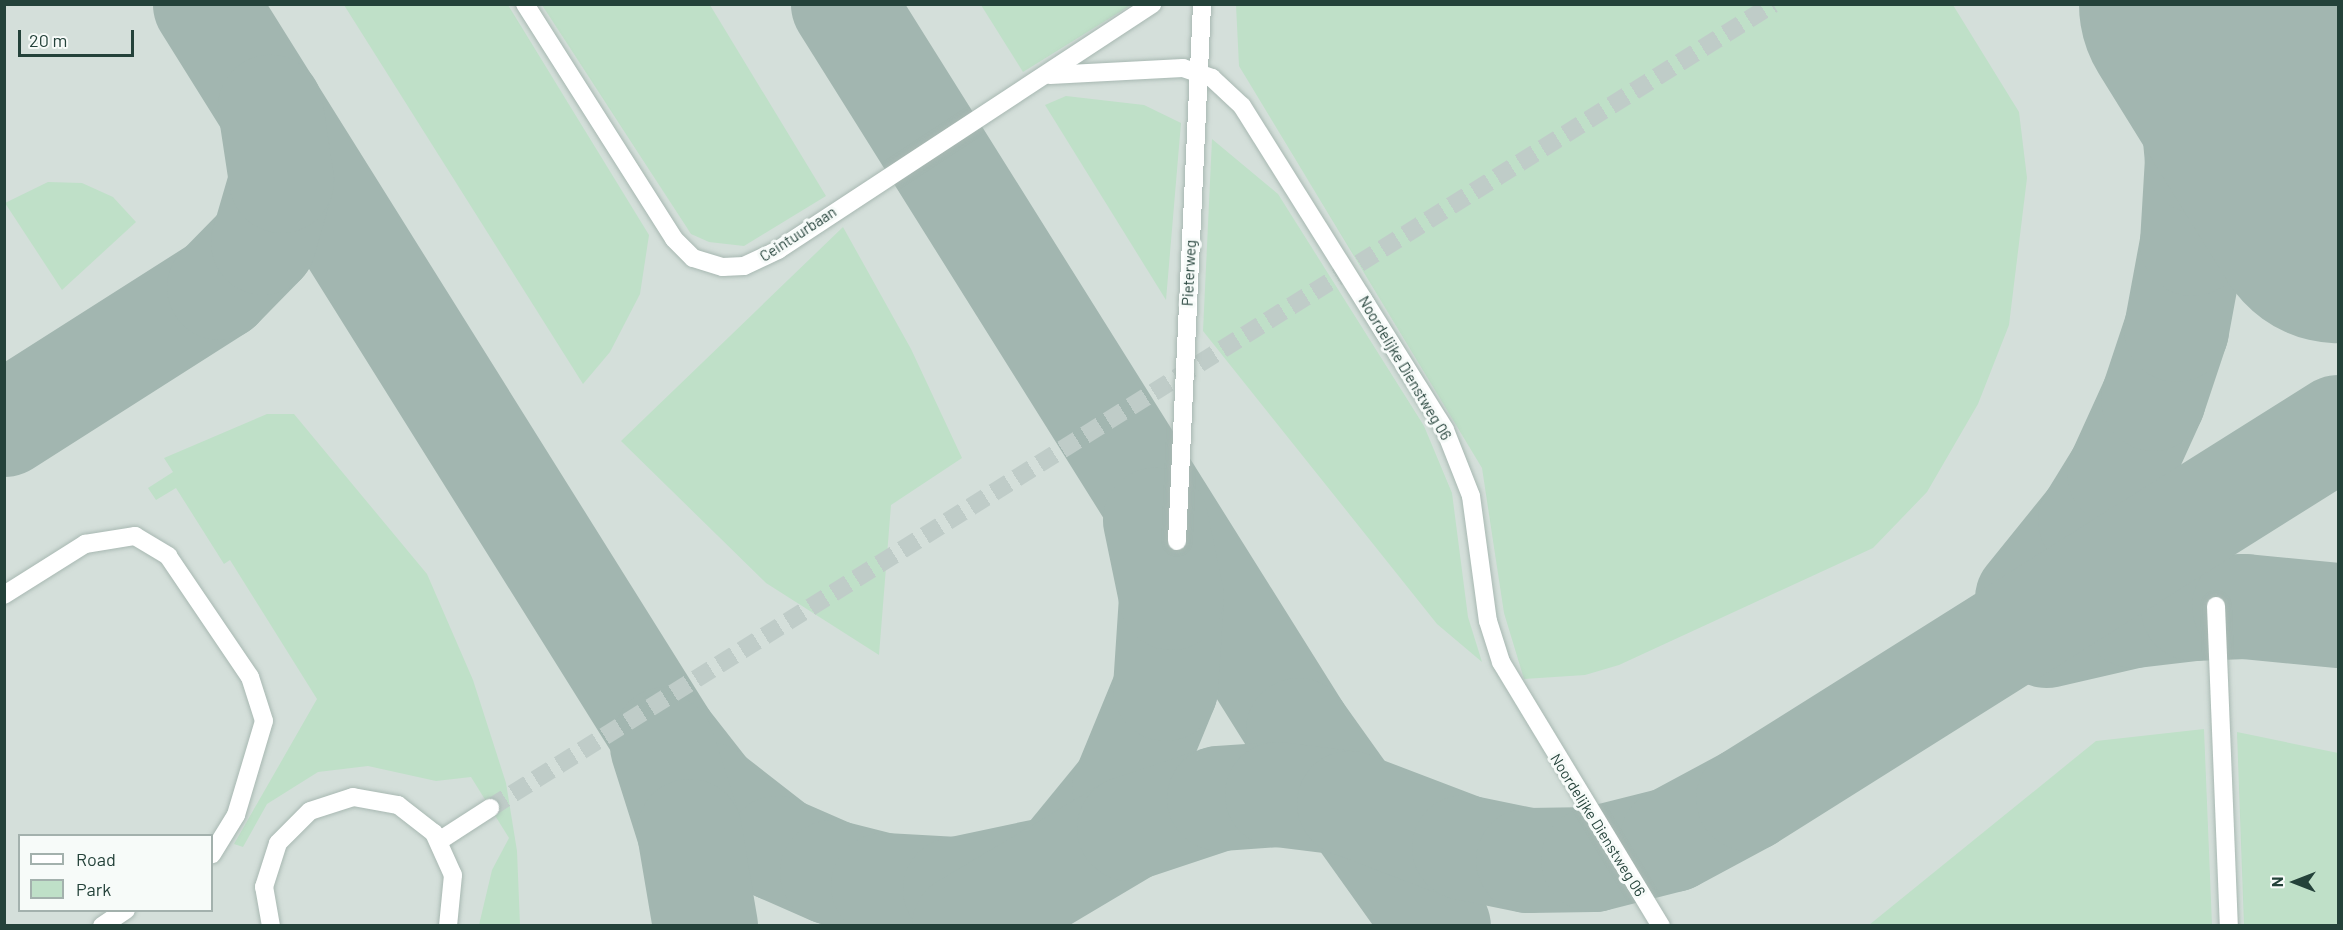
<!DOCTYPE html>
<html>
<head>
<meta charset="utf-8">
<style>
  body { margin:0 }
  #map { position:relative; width:2343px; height:930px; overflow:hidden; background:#e6efeb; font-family:Barlow,sans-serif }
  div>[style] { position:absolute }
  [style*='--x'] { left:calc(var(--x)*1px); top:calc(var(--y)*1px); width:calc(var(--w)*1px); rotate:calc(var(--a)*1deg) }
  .built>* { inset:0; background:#d4dfda }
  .green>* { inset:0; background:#bfe0c8 }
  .taxiway>* { height:105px; margin:-52.5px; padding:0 52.5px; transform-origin:52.5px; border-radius:52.5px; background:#a2b6b0 }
  .runway>* { height:261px; margin:-130.5px; padding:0 130.5px; transform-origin:130.5px; border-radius:130.5px; background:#a2b6b0 }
  .minor-tunnel>* { height:18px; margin-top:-9px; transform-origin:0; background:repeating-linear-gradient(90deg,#bfccc8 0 18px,transparent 0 27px) }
  .roads { filter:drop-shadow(0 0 2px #a8b8b2) drop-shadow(0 0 2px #a8b8b2) }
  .minor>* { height:18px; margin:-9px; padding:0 9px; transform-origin:9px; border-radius:9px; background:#fff }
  span { translate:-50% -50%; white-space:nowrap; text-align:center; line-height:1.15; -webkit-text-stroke:6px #f7fbf9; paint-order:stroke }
  .street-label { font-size:15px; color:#24423a }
  .frame { position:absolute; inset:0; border:6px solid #24423a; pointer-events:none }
  .legend { position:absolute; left:18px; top:834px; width:195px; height:78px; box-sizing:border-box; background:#f7fbf9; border:2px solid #a3b1ad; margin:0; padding:8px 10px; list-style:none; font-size:18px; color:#24423a }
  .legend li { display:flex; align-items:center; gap:12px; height:30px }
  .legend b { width:30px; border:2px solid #a3b1ad }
  .north { position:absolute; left:2265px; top:852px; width:60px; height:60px; -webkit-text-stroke:4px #f7fbf9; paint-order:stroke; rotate:270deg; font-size:16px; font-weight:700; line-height:24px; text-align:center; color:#24423a }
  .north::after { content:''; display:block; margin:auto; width:21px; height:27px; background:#24423a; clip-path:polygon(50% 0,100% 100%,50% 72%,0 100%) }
  .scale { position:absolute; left:18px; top:30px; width:116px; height:27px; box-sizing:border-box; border:3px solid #24423a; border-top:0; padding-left:8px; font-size:18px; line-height:21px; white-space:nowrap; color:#24423a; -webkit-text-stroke:4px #f7fbf9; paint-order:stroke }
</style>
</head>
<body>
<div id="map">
  <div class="built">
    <div style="clip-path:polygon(evenodd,5px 5px,2338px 5px,2338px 925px,5px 926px,5px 5px,20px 836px,212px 836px,212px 910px,20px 910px,20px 836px)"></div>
  </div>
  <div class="green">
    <div style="clip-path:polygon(344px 5px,508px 5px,649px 235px,640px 294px,610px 352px,583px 384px)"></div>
    <div style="clip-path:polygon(542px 5px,710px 5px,826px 196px,744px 246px,709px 242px,691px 234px)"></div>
    <div style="clip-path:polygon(981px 5px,1131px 5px,1023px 72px)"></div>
    <div style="clip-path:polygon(1236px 5px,1953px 5px,2019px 112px,2027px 178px,2009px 325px,1978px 404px,1927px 492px,1873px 548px,1619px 665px,1585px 675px,1524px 679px,1504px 613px,1482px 468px,1239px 66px)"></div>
    <div style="clip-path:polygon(1066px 96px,1144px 105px,1181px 123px,1166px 300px,1045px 105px)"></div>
    <div style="clip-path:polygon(1212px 139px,1278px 194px,1424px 426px,1452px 493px,1468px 617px,1482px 662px,1437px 624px,1203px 331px)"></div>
    <div style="clip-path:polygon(48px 182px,82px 183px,113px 197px,136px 222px,62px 290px,5px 203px)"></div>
    <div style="clip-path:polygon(843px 227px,911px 349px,962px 458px,891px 505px,879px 655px,766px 583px,621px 441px)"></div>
    <div style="clip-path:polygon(267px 414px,294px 414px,427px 574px,473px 680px,506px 783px,517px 851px,520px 925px,479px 925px,492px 870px,509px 838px,471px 777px,436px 781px,368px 766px,318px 772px,267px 804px,243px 847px,234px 844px,317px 699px,230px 560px,224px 564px,176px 488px,156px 500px,148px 488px,173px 472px,164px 458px)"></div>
    <div style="clip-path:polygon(2204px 729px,2212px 925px,1869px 925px,2096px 741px)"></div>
    <div style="clip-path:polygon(2237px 732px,2338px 753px,2338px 925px,2244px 925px)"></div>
  </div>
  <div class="taxiway">
    <div style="--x:205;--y:4;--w:867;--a:57.96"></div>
    <div style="--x:665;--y:739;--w:70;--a:52"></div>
    <div style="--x:708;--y:794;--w:88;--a:38"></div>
    <div style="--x:777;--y:848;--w:60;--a:23.6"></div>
    <div style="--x:832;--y:872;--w:53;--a:14.3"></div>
    <div style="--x:883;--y:885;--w:72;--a:3.2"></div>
    <div style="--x:955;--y:889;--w:92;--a:-11.9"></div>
    <div style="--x:843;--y:4;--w:857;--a:57.92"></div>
    <div style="--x:1298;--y:730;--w:241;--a:54.5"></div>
    <div style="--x:4;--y:424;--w:255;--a:-32.5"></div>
    <div style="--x:219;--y:287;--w:63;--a:-45.6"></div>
    <div style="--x:263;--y:242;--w:65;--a:-73.8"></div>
    <div style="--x:281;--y:180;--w:74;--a:-98.6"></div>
    <div style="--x:2027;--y:598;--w:100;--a:-51.1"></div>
    <div style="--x:2090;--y:520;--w:55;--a:-58.3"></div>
    <div style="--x:2119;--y:473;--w:82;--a:-65.6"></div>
    <div style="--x:2153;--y:398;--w:73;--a:-71.6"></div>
    <div style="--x:2176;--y:329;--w:87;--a:-79.5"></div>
    <div style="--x:2192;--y:243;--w:83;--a:-86.6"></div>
    <div style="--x:2197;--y:160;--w:95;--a:-95.4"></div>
    <div style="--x:2188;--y:65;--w:62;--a:-102"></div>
    <div style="--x:2046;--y:635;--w:89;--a:-12.9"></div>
    <div style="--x:2133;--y:615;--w:60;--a:-6.7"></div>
    <div style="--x:2193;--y:608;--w:51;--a:-2.2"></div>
    <div style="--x:2244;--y:606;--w:94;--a:5.5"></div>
    <div style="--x:662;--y:746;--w:89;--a:72.4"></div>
    <div style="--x:689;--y:831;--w:96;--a:80.4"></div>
    <div style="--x:1065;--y:860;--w:93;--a:-50.7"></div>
    <div style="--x:1124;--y:788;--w:108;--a:-67.7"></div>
    <div style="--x:1165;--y:688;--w:91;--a:-86.2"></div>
    <div style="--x:1171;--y:597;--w:79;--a:-101.7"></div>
    <div style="--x:964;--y:926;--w:192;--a:-30.7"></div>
    <div style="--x:1129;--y:828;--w:95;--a:-18.4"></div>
    <div style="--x:1219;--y:798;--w:58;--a:-3.9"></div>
    <div style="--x:1277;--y:794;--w:73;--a:7.1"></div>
    <div style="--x:1349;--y:803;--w:123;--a:20.9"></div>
    <div style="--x:1464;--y:847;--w:65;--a:11.5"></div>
    <div style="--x:1528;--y:860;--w:65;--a:-0.9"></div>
    <div style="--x:1593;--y:859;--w:81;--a:-14.2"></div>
    <div style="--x:1672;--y:839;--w:86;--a:-28.3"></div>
    <div style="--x:1748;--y:798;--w:697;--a:-32.16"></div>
  </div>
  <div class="runway">
    <div style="--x:2209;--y:4;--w:245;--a:58.2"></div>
  </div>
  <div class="minor-tunnel">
    <div style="--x:490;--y:808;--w:1514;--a:-32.07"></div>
  </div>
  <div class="roads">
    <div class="minor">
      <div style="--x:525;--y:4;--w:278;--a:57.6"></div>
      <div style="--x:674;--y:239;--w:27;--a:45"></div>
      <div style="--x:693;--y:258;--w:31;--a:17"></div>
      <div style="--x:723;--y:267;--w:21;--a:-3"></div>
      <div style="--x:744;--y:266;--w:38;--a:-25"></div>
      <div style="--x:778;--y:250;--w:448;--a:-33.3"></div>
      <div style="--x:1050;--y:75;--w:133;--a:-3"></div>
      <div style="--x:1183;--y:68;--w:31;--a:19"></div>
      <div style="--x:1212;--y:78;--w:41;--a:43"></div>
      <div style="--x:1242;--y:106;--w:382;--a:57.9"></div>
      <div style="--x:1445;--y:430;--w:71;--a:68.5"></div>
      <div style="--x:1471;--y:496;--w:126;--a:82.3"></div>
      <div style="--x:1488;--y:621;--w:43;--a:72.4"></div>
      <div style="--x:1501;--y:662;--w:309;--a:58.8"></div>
      <div style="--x:1177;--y:541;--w:538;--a:-87.33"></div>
      <div style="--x:4;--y:595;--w:96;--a:-32.2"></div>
      <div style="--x:85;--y:544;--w:51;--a:-9.1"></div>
      <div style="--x:135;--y:536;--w:39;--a:31"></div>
      <div style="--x:168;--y:556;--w:146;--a:55.9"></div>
      <div style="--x:250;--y:677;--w:46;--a:72.3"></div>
      <div style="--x:264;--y:721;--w:98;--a:106.6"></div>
      <div style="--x:236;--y:815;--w:46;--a:121.6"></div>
      <div style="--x:2216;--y:606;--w:320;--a:87.7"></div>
      <div style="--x:439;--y:841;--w:61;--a:-32.9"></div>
      <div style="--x:102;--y:926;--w:29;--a:-34"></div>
      <div style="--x:271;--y:926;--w:40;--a:-100"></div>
      <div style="--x:264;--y:887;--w:46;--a:-72.3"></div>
      <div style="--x:278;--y:843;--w:45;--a:-45"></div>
      <div style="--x:310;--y:811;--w:45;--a:-18"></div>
      <div style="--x:353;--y:797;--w:46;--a:10.1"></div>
      <div style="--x:398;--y:805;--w:46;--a:37.9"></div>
      <div style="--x:434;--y:833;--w:46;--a:65.7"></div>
      <div style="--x:453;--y:875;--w:51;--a:95.6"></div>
    </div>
  </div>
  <div class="street-label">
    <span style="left:798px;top:234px;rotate:-33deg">Ceintuurbaan</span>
    <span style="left:1189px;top:273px;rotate:-87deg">Pieterweg</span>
    <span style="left:1405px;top:368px;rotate:59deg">Noordelijke Dienstweg 06</span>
    <span style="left:1598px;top:825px;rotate:58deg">Noordelijke Dienstweg 06</span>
  </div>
  <div class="frame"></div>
  <ul class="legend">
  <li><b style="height:8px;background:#fff"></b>Road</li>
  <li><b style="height:16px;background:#bfe0c8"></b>Park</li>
  </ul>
  <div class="north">N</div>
  <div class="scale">20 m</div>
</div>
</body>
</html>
